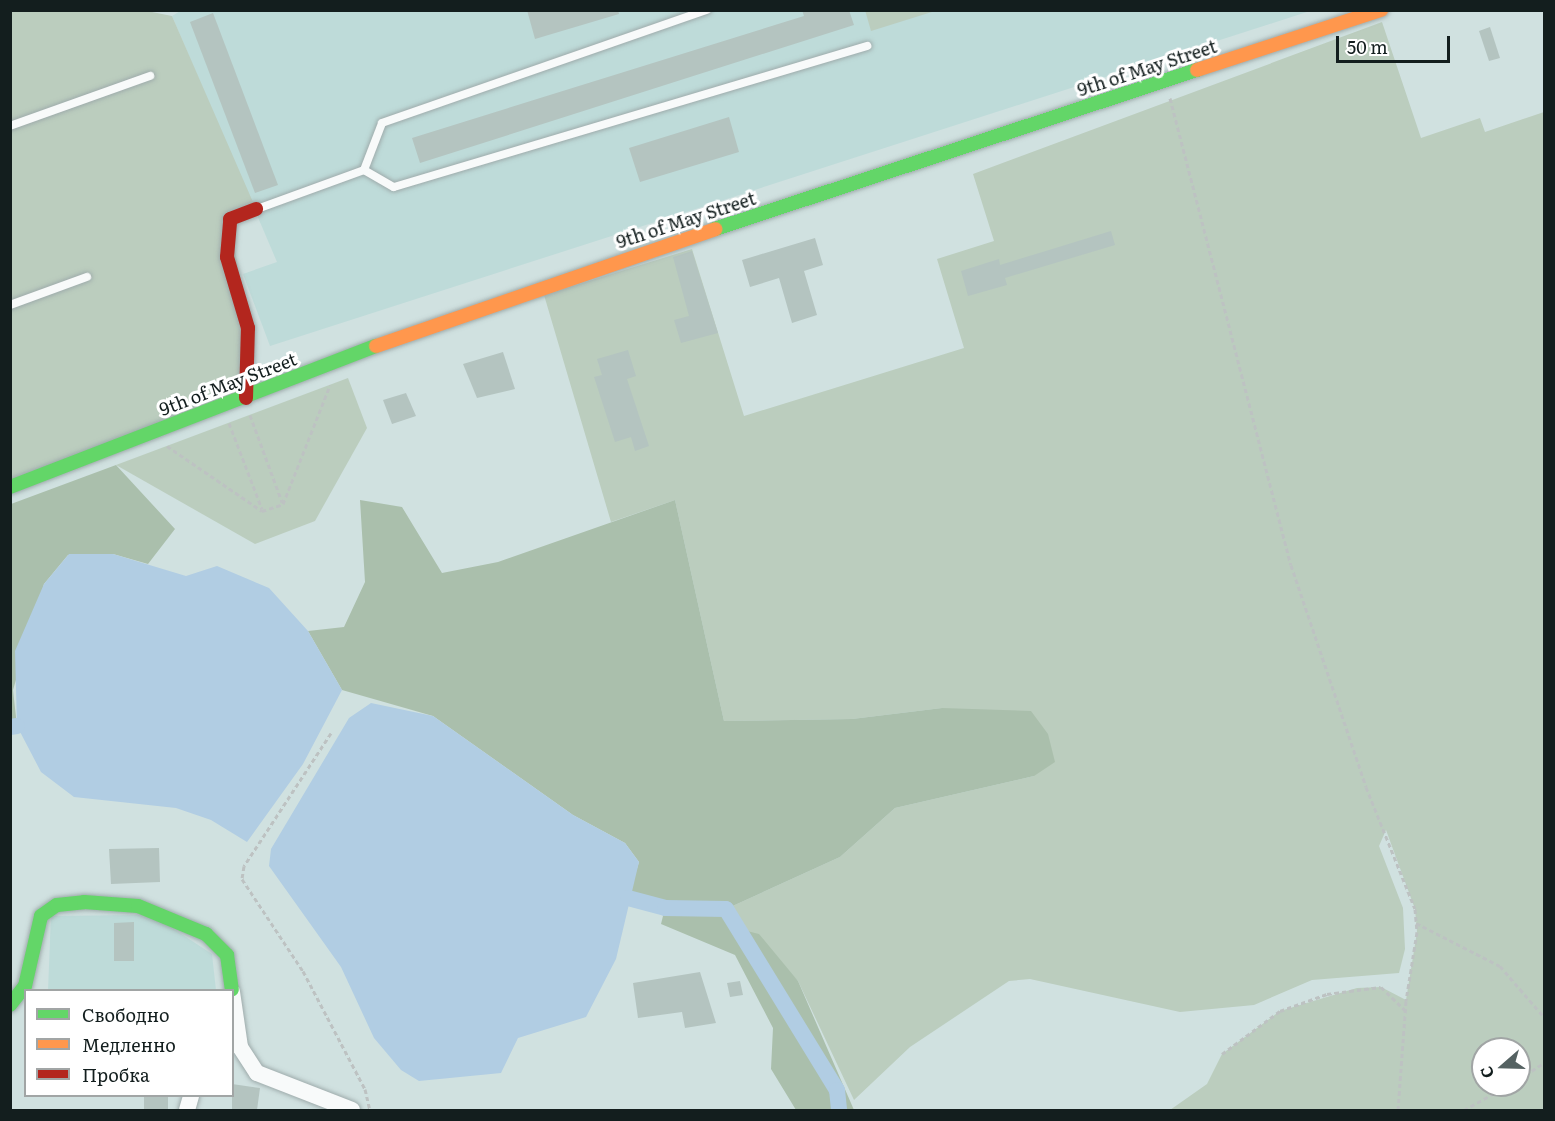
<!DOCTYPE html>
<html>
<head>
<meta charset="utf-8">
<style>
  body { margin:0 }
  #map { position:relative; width:1555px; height:1121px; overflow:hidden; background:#d0e1e0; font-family:Literata,serif }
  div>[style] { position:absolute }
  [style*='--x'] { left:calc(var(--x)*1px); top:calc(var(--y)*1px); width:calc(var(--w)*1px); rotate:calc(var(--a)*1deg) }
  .built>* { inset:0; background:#bedbd9 }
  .green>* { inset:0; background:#bbcdbe }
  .forest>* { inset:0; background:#aabfac }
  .water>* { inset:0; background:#b1cde3 }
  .canal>* { height:16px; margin:-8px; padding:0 8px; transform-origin:8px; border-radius:8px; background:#b1cde3 }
  .building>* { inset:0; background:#b4c4c0 }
  .path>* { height:3px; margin-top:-1.5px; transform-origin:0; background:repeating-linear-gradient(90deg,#bdc2c2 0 4.5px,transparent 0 7.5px) }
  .roads { filter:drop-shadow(0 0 2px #9eabab) drop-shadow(0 0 2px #9eabab) }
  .lane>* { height:8px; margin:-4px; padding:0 4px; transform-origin:4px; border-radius:4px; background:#f8fafa }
  .street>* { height:16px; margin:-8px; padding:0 8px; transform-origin:8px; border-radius:8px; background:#f8fafa }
  .fast>* { height:14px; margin:-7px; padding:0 7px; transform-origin:7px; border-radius:7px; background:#63d668 }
  .slow>* { height:14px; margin:-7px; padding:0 7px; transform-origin:7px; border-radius:7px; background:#ff974d }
  .jam>* { height:14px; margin:-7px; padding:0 7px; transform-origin:7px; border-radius:7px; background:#b3261e }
  span { translate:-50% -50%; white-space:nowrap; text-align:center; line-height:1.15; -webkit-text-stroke:6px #fff; paint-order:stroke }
  .street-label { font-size:18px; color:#131e1e }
  .frame { position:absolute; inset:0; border:12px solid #131e1e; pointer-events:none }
  .legend { position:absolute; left:24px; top:989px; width:210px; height:108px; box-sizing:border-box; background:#fff; border:2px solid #a1a5a5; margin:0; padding:8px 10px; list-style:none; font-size:18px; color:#131e1e }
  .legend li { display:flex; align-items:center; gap:12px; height:30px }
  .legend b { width:30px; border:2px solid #a1a5a5 }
  .north { position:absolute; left:1471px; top:1037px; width:60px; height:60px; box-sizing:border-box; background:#fff; border:2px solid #a1a5a5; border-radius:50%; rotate:250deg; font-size:16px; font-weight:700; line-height:24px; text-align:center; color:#131e1e }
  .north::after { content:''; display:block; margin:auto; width:21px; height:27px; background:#556262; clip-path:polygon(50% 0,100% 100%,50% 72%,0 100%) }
  .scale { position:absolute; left:1336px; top:36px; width:114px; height:27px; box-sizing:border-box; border:3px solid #131e1e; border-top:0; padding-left:8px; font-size:18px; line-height:21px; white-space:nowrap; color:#131e1e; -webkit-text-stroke:4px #fff; paint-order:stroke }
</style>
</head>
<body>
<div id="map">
  <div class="built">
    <div style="clip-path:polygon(182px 10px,1310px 11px,270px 346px,243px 274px,277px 262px,172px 16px)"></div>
    <div style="clip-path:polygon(139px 915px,166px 924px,212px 954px,216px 990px,48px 990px,51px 916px)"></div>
  </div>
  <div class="green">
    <div style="clip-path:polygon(142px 10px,172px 16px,256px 209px,230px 220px,248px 328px,246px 398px,10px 487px,10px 11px)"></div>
    <div style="clip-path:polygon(865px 10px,935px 10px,935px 11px,871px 31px)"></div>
    <div style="clip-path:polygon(evenodd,1382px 22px,1421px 138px,1480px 118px,1485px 132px,1544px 112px,1544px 1110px,1170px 1110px,1207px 1084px,1222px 1054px,1280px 1011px,1357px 988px,1381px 987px,1406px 1000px,1417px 932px,1415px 909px,1386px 830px,1379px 846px,1403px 908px,1405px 949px,1399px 973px,1312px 980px,1254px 1005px,1180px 1012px,1030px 979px,1009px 981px,910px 1047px,854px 1100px,798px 981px,726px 909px,840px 857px,895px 808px,1034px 776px,942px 708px,852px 719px,724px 721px,675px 500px,611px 522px,544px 295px,692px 249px,744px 416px,964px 348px,937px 259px,994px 241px,973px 174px,1382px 22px,1483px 1049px,1519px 1049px,1519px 1085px,1483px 1085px,1483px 1049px)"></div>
    <div style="clip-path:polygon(348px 378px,367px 428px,315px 521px,255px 544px,116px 465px)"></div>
  </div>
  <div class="forest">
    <div style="clip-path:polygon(116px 465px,175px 529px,148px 564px,113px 554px,68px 555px,44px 584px,13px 690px,17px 726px,11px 727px,11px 504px)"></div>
    <div style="clip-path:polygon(360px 500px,402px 507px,442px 573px,498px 562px,675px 500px,724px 721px,852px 719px,942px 708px,1031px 711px,1048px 734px,1055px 762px,1034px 776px,895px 808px,840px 857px,726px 909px,747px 931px,759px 934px,798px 981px,854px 1110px,796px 1110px,771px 1069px,773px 1028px,735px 955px,661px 924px,665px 908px,628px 898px,639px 862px,625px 843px,573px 815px,433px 716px,342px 690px,308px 631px,344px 627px,365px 582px)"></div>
  </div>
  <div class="water">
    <div style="clip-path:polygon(69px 554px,113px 554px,186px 576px,217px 566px,269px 588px,308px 631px,342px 690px,303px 764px,247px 842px,211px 820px,176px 808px,74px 797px,41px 772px,17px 726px,15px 651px,44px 584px)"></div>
    <div style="clip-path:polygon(371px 703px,433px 716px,573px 815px,625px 843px,639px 862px,616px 959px,586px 1017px,518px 1038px,501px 1073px,419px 1081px,401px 1070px,374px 1038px,341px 967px,269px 866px,271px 849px,349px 718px)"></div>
  </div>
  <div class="canal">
    <div style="--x:10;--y:727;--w:7;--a:-8"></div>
    <div style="--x:628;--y:898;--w:38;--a:15"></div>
    <div style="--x:665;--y:908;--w:61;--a:0.9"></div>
    <div style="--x:726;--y:909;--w:212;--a:58.5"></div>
    <div style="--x:837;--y:1090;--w:20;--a:84"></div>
  </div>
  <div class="building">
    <div style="clip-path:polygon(527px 10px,618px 10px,619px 14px,535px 39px)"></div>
    <div style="clip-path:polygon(802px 10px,849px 10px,854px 25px,420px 163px,412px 138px,804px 16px)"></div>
    <div style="clip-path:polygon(213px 13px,278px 185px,255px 193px,190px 22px)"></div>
    <div style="clip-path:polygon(1490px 27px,1500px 58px,1489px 61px,1479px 31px)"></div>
    <div style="clip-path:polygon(729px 117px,739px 152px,640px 182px,629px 148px)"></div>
    <div style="clip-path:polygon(1111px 231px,1115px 245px,1005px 278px,1007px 285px,968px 296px,961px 271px,999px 259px,1000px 265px)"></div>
    <div style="clip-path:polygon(815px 238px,823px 265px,804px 271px,817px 315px,792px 323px,779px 278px,750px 287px,742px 260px)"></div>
    <div style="clip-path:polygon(692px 251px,718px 333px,681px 343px,674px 320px,689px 316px,673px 257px)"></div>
    <div style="clip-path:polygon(628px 350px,636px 376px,627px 379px,649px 446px,635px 451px,631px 437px,615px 442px,594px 377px,602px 375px,597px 359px)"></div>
    <div style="clip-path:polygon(503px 352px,515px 389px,477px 398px,463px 364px)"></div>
    <div style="clip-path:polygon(406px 393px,416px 416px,392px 424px,383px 400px)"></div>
    <div style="clip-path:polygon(159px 848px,160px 882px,111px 884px,109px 849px)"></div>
    <div style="clip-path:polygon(134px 922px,134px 961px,114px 961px,114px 923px)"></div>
    <div style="clip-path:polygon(700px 972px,716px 1023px,685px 1028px,682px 1012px,638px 1018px,633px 983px)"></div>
    <div style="clip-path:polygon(740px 981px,743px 995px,730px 997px,727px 983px)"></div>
    <div style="clip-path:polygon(232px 1084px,260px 1088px,257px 1110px,232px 1110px)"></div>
    <div style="clip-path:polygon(144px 1095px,168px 1095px,168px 1110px,144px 1110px)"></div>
  </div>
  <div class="path">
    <div style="--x:1170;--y:98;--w:482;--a:75.5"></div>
    <div style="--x:1291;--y:565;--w:234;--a:71.3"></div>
    <div style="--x:1366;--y:787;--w:131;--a:68.1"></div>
    <div style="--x:1415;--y:909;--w:23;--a:85"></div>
    <div style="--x:1417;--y:932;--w:70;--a:99.1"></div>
    <div style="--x:1406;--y:1001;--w:109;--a:94.2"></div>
    <div style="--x:250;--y:415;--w:93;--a:69.8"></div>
    <div style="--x:229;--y:423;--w:92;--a:69"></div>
    <div style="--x:167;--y:446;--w:115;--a:34.4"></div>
    <div style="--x:262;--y:511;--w:22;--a:-18"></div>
    <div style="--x:283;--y:504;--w:128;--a:-68.4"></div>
    <div style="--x:331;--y:733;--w:159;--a:123.2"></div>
    <div style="--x:244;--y:866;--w:13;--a:99"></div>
    <div style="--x:242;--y:879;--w:110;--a:56.5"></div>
    <div style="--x:303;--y:971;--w:133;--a:62.3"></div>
    <div style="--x:365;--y:1089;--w:22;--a:77"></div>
    <div style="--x:1416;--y:923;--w:94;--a:27.1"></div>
    <div style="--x:1500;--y:966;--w:67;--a:49.2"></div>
    <div style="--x:1222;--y:1054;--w:72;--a:-36.6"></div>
    <div style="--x:1280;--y:1011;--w:50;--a:-19.9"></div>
    <div style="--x:1327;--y:994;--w:54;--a:-7.4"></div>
    <div style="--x:1381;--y:987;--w:33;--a:44"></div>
    <div style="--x:1519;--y:1079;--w:30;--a:-33"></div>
    <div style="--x:1464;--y:1110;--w:51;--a:-29.1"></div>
  </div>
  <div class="roads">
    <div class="lane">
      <div style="--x:10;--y:126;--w:149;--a:-19.7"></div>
      <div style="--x:364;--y:170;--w:34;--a:30"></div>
      <div style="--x:394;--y:187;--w:494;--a:-16.6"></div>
      <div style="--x:257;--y:209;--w:114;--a:-20"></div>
      <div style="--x:364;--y:170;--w:50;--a:-69"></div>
      <div style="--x:382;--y:123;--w:344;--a:-19.2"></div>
      <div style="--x:10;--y:305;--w:82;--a:-20"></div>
    </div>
    <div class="street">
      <div style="--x:232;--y:992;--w:56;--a:81.7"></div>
      <div style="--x:240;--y:1047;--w:31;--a:57"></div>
      <div style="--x:257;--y:1073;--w:102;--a:21.3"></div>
      <div style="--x:187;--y:1110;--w:15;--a:-74"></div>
    </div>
    <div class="fast">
      <div style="--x:715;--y:229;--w:508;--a:-18.26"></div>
      <div style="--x:10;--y:487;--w:392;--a:-21.1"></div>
      <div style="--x:10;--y:1005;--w:24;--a:-52"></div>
      <div style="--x:25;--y:986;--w:72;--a:-77.1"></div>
      <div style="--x:41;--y:916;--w:19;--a:-35"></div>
      <div style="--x:57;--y:905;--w:27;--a:-6"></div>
      <div style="--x:84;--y:902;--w:54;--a:4.2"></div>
      <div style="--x:138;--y:906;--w:74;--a:22.4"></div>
      <div style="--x:206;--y:934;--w:30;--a:45"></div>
      <div style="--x:227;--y:955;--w:35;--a:82"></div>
    </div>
    <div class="slow">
      <div style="--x:1197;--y:70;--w:194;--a:-18.1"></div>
      <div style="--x:376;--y:346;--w:359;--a:-19"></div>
    </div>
    <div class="jam">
      <div style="--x:246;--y:398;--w:70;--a:-88.4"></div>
      <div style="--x:248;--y:328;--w:74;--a:-106.5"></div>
      <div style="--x:227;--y:257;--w:38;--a:-85"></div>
      <div style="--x:230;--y:219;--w:28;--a:-21"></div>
    </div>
  </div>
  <div class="street-label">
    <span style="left:1147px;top:68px;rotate:-18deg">9th of May Street</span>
    <span style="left:686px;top:220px;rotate:-18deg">9th of May Street</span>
    <span style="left:228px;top:384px;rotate:-21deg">9th of May Street</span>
  </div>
  <div class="frame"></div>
  <ul class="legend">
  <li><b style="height:8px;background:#63d668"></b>Свободно</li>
  <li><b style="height:8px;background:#ff974d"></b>Медленно</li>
  <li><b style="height:8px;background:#b3261e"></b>Пробка</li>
  </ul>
  <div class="north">С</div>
  <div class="scale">50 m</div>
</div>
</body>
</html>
